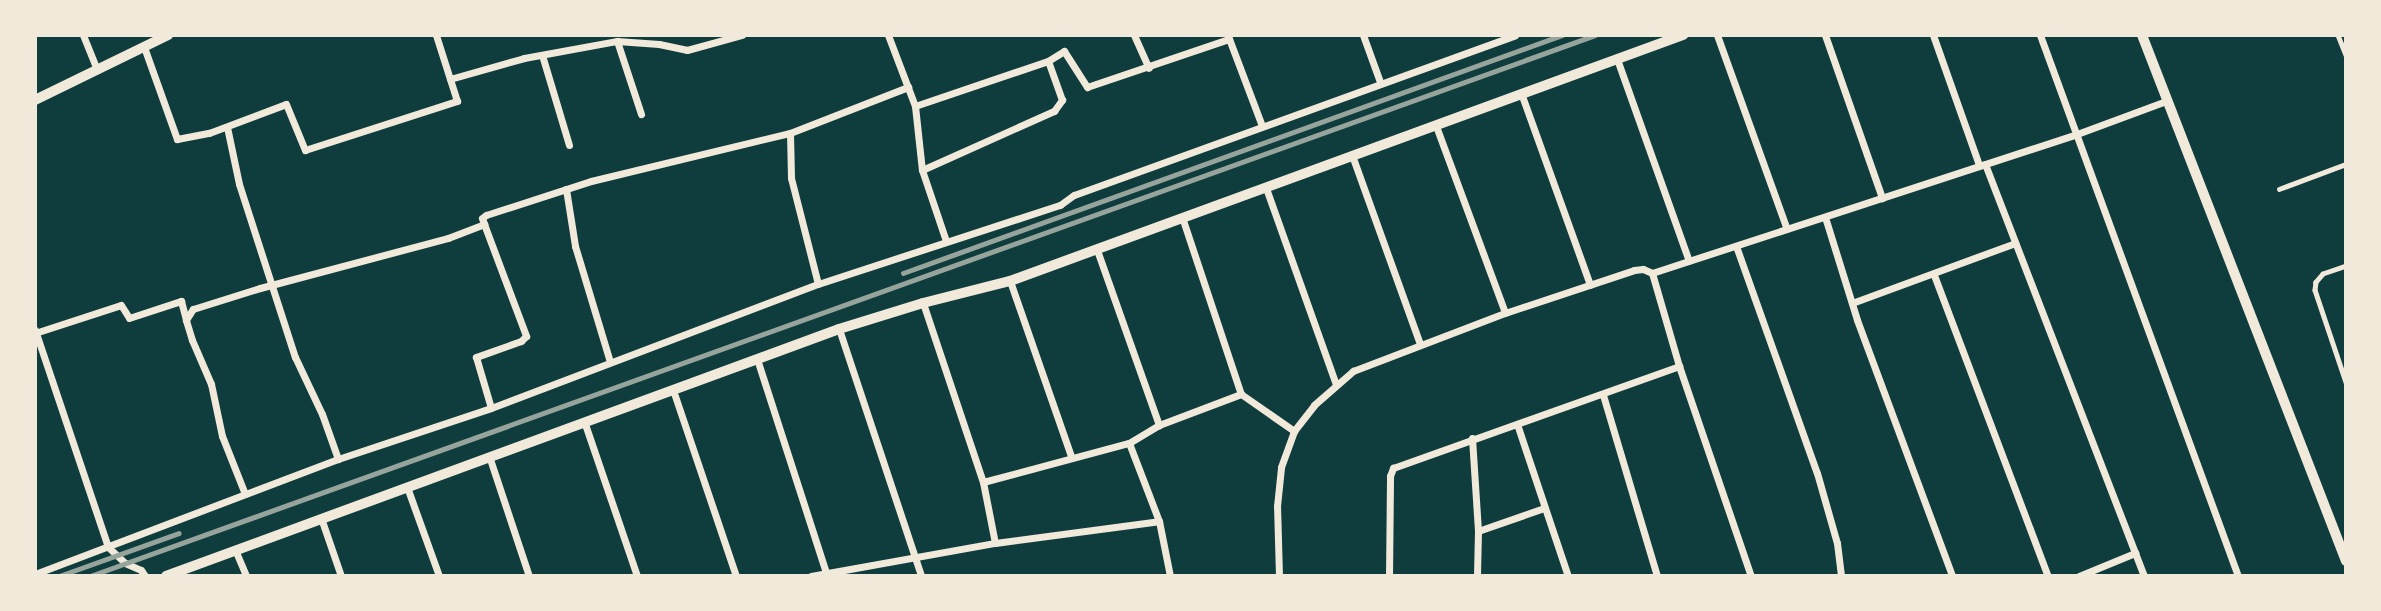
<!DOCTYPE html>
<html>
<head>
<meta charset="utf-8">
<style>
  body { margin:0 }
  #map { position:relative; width:2381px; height:611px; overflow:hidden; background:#0f3d3e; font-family:"Nunito Sans",sans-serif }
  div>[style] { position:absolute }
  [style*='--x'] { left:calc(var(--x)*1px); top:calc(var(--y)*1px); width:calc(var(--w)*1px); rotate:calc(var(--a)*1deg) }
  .service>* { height:4.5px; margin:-2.25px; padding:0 2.25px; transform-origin:2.25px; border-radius:2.25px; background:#f1e9da }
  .minor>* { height:7px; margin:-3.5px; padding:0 3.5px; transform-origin:3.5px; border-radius:3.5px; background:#f1e9da }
  .tertiary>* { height:10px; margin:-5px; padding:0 5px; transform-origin:5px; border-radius:5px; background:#f1e9da }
  .rail>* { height:5px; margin:-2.5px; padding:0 2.5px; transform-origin:2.5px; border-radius:2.5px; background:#97a49c }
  span { translate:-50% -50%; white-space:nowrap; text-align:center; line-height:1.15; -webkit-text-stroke:5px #f1e9da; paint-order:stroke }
  .frame { position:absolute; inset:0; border:37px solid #f1e9da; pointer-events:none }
</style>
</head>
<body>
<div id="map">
  <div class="service">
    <div style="--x:2338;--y:35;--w:22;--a:68"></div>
    <div style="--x:2279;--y:189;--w:72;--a:-20.5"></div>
    <div style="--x:2346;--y:266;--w:24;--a:161"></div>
    <div style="--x:2323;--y:274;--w:11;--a:131"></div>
    <div style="--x:2316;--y:282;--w:8;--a:97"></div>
    <div style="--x:2315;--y:290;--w:97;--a:71.4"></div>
  </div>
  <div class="minor">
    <div style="--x:83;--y:35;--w:38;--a:68"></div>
    <div style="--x:888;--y:35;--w:76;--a:69.2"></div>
    <div style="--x:915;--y:106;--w:64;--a:83.8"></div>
    <div style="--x:922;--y:170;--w:75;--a:71.3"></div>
    <div style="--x:1134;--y:35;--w:36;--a:66"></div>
    <div style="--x:1363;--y:35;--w:50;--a:70.1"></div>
    <div style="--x:1717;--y:35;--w:206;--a:70.2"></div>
    <div style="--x:1825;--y:35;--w:173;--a:70.7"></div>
    <div style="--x:1933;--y:35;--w:138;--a:70.5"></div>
    <div style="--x:2040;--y:35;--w:576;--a:69.9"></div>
    <div style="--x:1228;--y:36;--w:96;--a:69.3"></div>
    <div style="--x:617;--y:41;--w:77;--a:71.8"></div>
    <div style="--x:144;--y:47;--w:98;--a:70.3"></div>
    <div style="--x:177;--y:139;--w:33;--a:-11"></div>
    <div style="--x:209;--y:133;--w:82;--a:-20.6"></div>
    <div style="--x:286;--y:104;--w:50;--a:67.6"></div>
    <div style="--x:305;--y:150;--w:160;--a:-17.9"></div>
    <div style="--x:457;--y:101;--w:69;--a:-107.7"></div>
    <div style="--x:542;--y:55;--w:94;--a:73.3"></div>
    <div style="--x:1617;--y:59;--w:214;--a:70.4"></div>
    <div style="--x:450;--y:79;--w:77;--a:-15.8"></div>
    <div style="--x:524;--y:58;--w:95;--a:-10.4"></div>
    <div style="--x:617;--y:41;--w:42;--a:4.1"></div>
    <div style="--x:659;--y:44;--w:29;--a:12"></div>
    <div style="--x:687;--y:50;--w:57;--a:-15.3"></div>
    <div style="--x:1521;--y:93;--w:204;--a:70.2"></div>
    <div style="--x:915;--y:106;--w:140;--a:-18.7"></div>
    <div style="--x:1048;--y:61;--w:19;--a:-32"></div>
    <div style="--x:1064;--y:51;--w:43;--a:57.4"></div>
    <div style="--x:1087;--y:87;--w:150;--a:-18.7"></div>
    <div style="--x:1436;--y:126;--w:199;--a:69.7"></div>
    <div style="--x:227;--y:127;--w:58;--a:78.1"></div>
    <div style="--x:239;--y:184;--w:182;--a:72.1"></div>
    <div style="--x:295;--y:357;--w:63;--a:64.7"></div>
    <div style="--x:322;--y:414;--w:48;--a:70.4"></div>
    <div style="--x:790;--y:133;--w:45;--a:88.7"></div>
    <div style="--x:791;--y:178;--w:109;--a:75.7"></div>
    <div style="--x:1353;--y:158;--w:198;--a:70.2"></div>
    <div style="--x:1985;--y:164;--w:442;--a:68.9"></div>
    <div style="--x:922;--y:170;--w:145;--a:-24.1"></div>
    <div style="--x:1054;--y:111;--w:14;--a:-54"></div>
    <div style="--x:1062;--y:100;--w:41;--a:-109.7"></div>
    <div style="--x:1266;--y:188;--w:209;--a:70.4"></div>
    <div style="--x:566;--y:189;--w:58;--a:81"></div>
    <div style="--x:575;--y:246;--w:121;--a:73.2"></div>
    <div style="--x:1825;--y:217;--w:108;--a:72.7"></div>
    <div style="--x:1857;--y:320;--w:273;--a:69.6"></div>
    <div style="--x:1183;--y:220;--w:183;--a:71.6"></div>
    <div style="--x:484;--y:224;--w:120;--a:69.4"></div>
    <div style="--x:526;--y:336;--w:7;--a:135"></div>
    <div style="--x:521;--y:341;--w:48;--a:160.4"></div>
    <div style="--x:476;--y:357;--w:53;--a:73.6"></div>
    <div style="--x:1736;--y:246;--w:241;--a:70.4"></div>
    <div style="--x:1817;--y:473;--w:73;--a:74.1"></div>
    <div style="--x:1837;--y:543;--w:33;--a:83"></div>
    <div style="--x:1097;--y:250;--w:186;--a:70.5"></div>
    <div style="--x:1652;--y:273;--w:97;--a:73.8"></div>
    <div style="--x:1679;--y:366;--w:222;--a:71.1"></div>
    <div style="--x:1934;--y:275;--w:322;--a:69.3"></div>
    <div style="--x:1010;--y:281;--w:185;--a:70.8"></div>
    <div style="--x:923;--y:303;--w:189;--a:71.5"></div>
    <div style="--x:983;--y:482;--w:62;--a:78.9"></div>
    <div style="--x:1852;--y:303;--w:174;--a:-20.2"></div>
    <div style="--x:839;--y:329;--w:260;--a:71.6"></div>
    <div style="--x:35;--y:330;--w:229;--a:71.4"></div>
    <div style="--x:108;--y:547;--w:23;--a:43"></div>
    <div style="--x:125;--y:563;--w:17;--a:24"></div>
    <div style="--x:141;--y:570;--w:7;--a:56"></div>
    <div style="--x:35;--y:333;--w:90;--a:-18"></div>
    <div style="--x:121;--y:305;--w:15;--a:58"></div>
    <div style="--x:129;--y:318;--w:55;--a:-18.1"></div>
    <div style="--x:181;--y:301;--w:20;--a:75"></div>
    <div style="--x:757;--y:359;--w:225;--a:72.1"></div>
    <div style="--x:673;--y:390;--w:196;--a:71.3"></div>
    <div style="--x:1241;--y:394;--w:65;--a:34.9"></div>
    <div style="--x:1603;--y:395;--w:189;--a:73.4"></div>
    <div style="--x:585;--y:424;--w:161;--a:71.1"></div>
    <div style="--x:1517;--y:424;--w:160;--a:71.5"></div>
    <div style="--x:1472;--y:438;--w:93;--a:86.3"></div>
    <div style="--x:1478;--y:531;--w:45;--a:91.3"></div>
    <div style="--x:1129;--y:443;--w:84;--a:69"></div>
    <div style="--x:1159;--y:521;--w:56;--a:78.7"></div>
    <div style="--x:490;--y:459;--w:123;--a:71.6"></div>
    <div style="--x:983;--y:482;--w:151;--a:-15"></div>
    <div style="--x:1129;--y:443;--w:35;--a:-31"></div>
    <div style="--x:1159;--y:425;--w:88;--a:-20.7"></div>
    <div style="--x:407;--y:487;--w:95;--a:70.2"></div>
    <div style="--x:245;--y:494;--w:62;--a:-111.6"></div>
    <div style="--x:222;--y:436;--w:53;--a:-101.9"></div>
    <div style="--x:211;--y:384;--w:48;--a:-113.4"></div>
    <div style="--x:192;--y:340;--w:21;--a:-107"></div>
    <div style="--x:186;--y:320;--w:13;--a:-58"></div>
    <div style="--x:193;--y:309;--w:70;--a:-17.4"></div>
    <div style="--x:260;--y:288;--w:195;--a:-14.9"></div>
    <div style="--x:448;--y:238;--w:39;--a:-21"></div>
    <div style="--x:484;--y:224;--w:6;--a:-108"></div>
    <div style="--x:482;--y:218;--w:5;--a:-37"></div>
    <div style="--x:486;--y:215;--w:110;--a:-17.9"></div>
    <div style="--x:591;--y:181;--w:205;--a:-13.6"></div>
    <div style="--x:790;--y:133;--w:127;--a:-21.3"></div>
    <div style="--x:321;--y:518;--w:61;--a:71"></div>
    <div style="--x:1478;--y:531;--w:70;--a:-19.2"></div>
    <div style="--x:236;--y:552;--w:26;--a:67"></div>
    <div style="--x:35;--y:574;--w:324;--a:-20.8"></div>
    <div style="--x:338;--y:459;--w:161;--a:-18.4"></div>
    <div style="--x:491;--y:408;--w:350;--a:-20.8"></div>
    <div style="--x:818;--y:284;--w:255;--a:-18.1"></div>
    <div style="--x:1060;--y:205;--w:17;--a:-36"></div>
    <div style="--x:1074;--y:195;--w:469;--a:-19.9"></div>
    <div style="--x:811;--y:576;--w:187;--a:-10.2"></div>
    <div style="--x:995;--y:543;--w:165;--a:-7.6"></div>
    <div style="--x:1279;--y:576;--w:70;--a:-91.6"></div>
    <div style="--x:1277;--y:506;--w:39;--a:-84"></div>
    <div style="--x:1281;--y:467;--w:38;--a:-70"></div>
    <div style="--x:1294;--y:431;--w:33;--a:-52"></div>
    <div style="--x:1314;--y:405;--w:52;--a:-41.1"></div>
    <div style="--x:1353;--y:371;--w:163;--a:-20.9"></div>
    <div style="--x:1505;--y:313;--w:136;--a:-18.4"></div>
    <div style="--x:1634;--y:270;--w:9;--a:-6"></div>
    <div style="--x:1643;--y:269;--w:10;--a:24"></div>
    <div style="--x:1652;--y:273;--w:447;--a:-18.1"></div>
    <div style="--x:2077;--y:134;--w:95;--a:-20.3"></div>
    <div style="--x:1389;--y:576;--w:100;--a:-89.4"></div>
    <div style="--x:1390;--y:476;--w:9;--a:-69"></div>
    <div style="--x:1393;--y:468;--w:304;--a:-19.6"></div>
    <div style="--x:2079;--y:576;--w:61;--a:-22.3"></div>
  </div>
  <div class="tertiary">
    <div style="--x:2142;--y:35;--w:564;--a:68.8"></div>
    <div style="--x:35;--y:100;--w:148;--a:-26"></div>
    <div style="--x:166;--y:576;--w:717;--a:-20.15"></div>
    <div style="--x:839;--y:329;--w:88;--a:-17.2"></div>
    <div style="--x:923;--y:303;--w:90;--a:-14.2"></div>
    <div style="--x:1010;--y:281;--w:717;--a:-20.08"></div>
  </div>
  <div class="rail">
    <div style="--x:903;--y:273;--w:701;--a:-19.86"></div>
    <div style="--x:59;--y:576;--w:127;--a:-19.7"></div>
    <div style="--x:90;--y:576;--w:1599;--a:-19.77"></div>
  </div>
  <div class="frame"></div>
</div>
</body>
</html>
